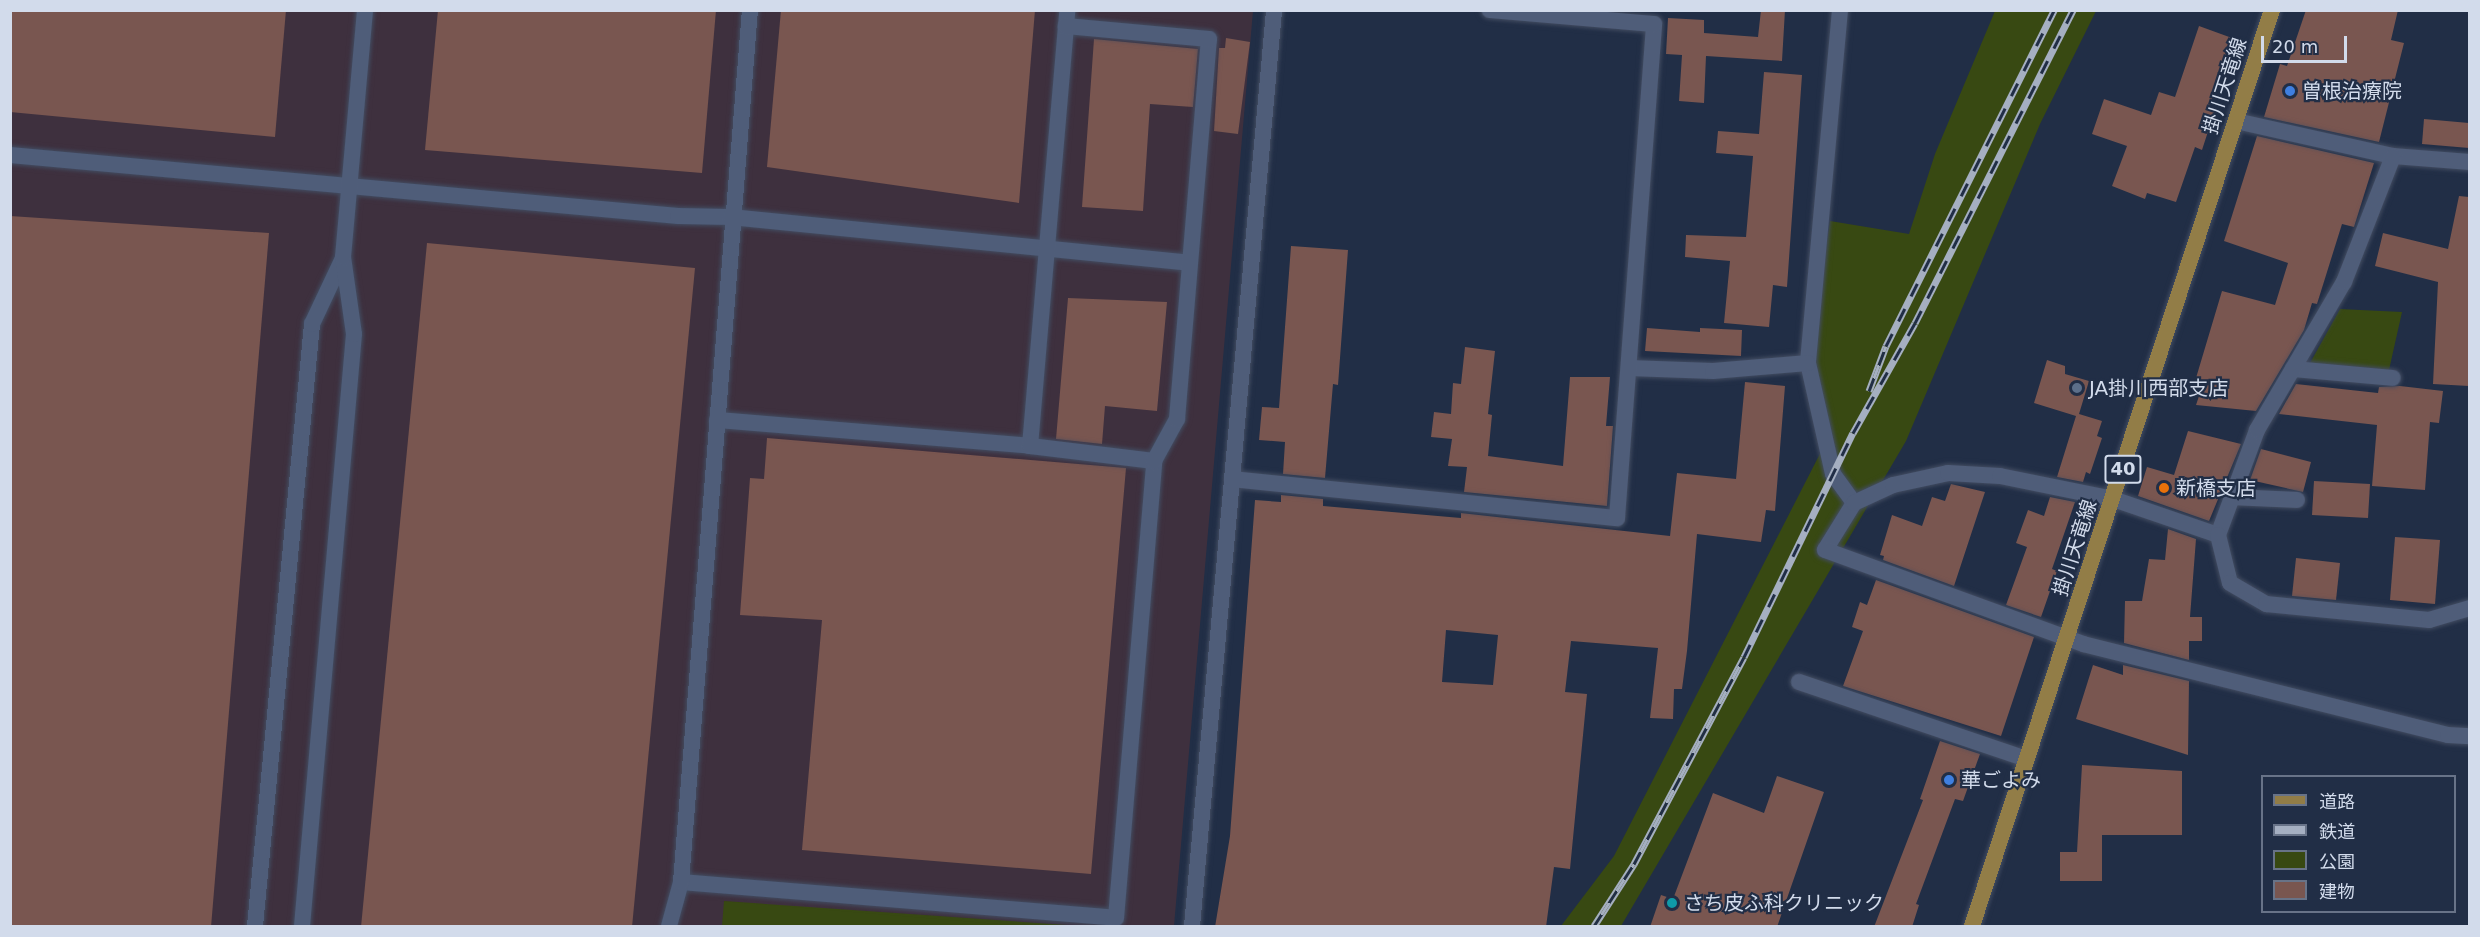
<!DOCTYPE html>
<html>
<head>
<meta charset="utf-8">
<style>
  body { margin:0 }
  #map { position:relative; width:2480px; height:937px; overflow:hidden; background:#212e46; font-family:"DejaVu Sans","Noto Sans JP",sans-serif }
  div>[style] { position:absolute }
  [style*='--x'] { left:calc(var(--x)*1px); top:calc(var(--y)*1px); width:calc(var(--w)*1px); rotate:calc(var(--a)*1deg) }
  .industrial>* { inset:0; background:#3e303e }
  .green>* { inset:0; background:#384912 }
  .building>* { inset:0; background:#795650 }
  .roads { filter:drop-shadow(0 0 2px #424c61) drop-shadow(0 0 2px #424c61) }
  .service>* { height:16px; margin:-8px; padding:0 8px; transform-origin:8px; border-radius:8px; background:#4f5d79 }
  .minor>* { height:16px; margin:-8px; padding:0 8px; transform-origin:8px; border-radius:8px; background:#4f5d79 }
  .primary>* { height:16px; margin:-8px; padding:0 8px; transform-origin:8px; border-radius:8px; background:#927d47 }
  .rail>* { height:7px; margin-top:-3.5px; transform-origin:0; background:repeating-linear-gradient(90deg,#212e46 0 14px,#a5afc1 0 28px); box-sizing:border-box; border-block:2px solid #a5afc1 }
  .dots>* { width:16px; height:16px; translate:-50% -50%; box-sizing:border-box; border:3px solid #212e46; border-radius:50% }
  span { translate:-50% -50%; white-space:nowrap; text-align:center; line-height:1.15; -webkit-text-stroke:4.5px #212e46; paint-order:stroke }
  .shield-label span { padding:2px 4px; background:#212e46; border:2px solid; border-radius:4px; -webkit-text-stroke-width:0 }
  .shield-label { font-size:18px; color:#d2dbeb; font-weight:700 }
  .street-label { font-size:20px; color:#d2dbeb }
  .poi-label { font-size:20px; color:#d2dbeb }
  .left { translate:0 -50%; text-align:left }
  .frame { position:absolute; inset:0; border:12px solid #d2dbeb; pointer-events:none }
  .legend { position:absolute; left:2261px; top:775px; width:195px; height:138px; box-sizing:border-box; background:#212e46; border:2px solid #687388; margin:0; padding:8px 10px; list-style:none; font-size:18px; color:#d2dbeb }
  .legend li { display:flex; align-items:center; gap:12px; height:30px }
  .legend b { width:30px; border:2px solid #687388 }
  .scale { position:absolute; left:2261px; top:36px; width:86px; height:27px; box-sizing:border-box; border:3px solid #d2dbeb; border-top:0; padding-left:8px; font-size:18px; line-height:21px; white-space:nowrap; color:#d2dbeb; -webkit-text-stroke:4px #212e46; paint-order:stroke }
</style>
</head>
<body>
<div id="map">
  <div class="industrial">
    <div style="clip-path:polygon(10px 11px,1253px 11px,1174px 926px,11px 926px)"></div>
  </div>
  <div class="green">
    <div style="clip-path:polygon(1995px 11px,2096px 11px,2040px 124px,1906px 441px,1621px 926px,1561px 926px,1614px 856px,1827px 440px,1808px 363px,1830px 221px,1909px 234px,1935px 154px)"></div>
    <div style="clip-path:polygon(2340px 309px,2402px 312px,2389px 370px,2310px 363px)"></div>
    <div style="clip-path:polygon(724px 901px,1081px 926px,722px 926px)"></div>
  </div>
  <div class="building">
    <div style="clip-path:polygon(10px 10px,286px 10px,275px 137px,10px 112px)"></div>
    <div style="clip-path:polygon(438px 10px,716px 10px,702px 173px,425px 150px)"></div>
    <div style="clip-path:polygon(781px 10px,1035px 10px,1019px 203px,767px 167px)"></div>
    <div style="clip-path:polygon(1761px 10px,1785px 10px,1782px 61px,1706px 56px,1704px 103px,1679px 101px,1682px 55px,1666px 54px,1668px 18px,1704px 20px,1704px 33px,1758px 37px)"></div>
    <div style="clip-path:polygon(2306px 10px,2398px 10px,2391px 40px,2404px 43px,2379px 142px,2264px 117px,2280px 64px,2287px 66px)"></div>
    <div style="clip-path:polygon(2199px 26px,2232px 38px,2209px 108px,2215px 110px,2202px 150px,2195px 147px,2176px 202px,2147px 193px,2145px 199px,2112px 186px,2127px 146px,2092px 134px,2104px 99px,2151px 115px,2159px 92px,2175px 97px)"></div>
    <div style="clip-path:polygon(1226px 38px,1250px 42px,1238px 134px,1214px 131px,1219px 48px,1225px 48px)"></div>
    <div style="clip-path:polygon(1094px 39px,1198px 49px,1193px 107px,1150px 104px,1143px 211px,1082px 207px)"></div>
    <div style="clip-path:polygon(1764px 72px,1802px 75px,1787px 287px,1773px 285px,1769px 327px,1724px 323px,1730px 261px,1685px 257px,1686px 235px,1746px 237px,1753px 156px,1716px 153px,1718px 131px,1759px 134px)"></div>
    <div style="clip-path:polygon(2424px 119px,2469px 123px,2469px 148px,2422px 144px)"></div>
    <div style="clip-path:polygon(2257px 136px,2374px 163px,2354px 227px,2342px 224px,2317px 304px,2312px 303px,2304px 330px,2256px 411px,2196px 405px,2201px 390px,2193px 388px,2222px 291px,2275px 305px,2288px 263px,2224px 241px)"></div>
    <div style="clip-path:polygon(2459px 196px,2469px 197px,2469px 386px,2433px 384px,2438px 282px,2375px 266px,2383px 233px,2448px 249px)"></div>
    <div style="clip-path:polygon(10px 216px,269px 233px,211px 927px,10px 927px)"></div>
    <div style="clip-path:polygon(427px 243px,695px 268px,632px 927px,361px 927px)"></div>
    <div style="clip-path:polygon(1291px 246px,1348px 250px,1338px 385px,1333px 384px,1325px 478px,1283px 474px,1285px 442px,1259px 440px,1262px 407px,1279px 408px)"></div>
    <div style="clip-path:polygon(1068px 298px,1167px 302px,1157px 411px,1105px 406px,1102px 444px,1056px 439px)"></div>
    <div style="clip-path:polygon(1647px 328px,1700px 332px,1700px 328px,1742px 330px,1741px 356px,1645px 351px)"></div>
    <div style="clip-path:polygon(1465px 347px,1495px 351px,1488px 414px,1492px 415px,1488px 456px,1563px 466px,1570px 377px,1610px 377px,1606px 426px,1613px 426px,1607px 506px,1464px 492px,1467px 467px,1448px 466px,1452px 439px,1431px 437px,1434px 412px,1451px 414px,1453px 383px,1461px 384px)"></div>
    <div style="clip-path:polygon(2047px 360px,2065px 366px,2065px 374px,2089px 381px,2079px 414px,2102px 421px,2097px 436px,2102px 438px,2090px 474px,2086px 472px,2083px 482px,2057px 477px,2076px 416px,2034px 403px)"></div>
    <div style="clip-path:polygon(evenodd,1745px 382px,1785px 386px,1775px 511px,1766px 510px,1761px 542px,1697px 534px,1687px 651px,1682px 689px,1674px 689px,1673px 719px,1650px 718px,1658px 648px,1571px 641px,1565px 692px,1587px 694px,1570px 869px,1554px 867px,1546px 927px,1215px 927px,1230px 836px,1255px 500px,1281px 502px,1281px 495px,1323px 499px,1323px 506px,1461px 518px,1461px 513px,1670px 536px,1677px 473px,1736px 479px,1745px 382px,1446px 630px,1498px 635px,1493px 685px,1442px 682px,1446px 630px)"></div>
    <div style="clip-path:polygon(2296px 384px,2378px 393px,2379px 387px,2400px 386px,2443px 391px,2439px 423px,2430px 422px,2425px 490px,2372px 486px,2377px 425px,2279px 414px)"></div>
    <div style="clip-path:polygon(2188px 431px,2241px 444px,2209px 521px,2138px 496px,2147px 467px,2174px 475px)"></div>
    <div style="clip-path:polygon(767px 438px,1126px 468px,1091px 874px,802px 850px,822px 620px,740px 615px,750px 478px,764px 479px)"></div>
    <div style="clip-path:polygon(2261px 449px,2311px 462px,2303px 492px,2250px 480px)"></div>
    <div style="clip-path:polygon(2314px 481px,2370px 484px,2368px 518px,2312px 515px)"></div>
    <div style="clip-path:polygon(1951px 484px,1985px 492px,1954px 586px,1883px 560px,1884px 556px,1880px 555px,1892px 515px,1922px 526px,1932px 497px,1945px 501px)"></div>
    <div style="clip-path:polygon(2050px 497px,2075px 502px,2052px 569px,2057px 571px,2041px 617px,2006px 605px,2027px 547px,2016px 543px,2028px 510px,2044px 516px)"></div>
    <div style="clip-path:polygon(2168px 529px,2196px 539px,2190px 617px,2202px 617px,2202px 641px,2189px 641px,2189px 660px,2124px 643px,2125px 601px,2142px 601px,2149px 559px,2165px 560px)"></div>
    <div style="clip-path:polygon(2395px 537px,2440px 540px,2435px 604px,2390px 600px)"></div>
    <div style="clip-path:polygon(2296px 558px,2340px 563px,2336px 600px,2292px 596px)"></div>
    <div style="clip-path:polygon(1876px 580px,2034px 637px,2001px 736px,1843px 686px,1863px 631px,1852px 627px,1860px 602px,1867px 605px)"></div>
    <div style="clip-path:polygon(2093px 665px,2123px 675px,2123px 665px,2189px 681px,2188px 755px,2076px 719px)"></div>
    <div style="clip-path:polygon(1940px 741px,1980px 754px,1963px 801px,1955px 799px,1916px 904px,1919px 905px,1912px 927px,1874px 927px,1923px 800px,1920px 799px)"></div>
    <div style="clip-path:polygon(2082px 765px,2182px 771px,2182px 835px,2102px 835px,2102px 881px,2060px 881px,2060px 852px,2077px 852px)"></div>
    <div style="clip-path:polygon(1777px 776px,1824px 792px,1777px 927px,1650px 927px,1661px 895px,1673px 899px,1713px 793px,1764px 813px)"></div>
  </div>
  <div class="roads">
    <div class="service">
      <div style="--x:10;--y:155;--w:671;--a:5.22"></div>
      <div style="--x:678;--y:216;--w:53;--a:1.1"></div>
      <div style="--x:731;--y:217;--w:460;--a:5.7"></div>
      <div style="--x:2293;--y:369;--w:100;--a:5.1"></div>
      <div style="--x:717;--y:420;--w:314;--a:4.7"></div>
      <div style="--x:1030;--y:446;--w:438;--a:-85.1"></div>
      <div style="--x:1030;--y:446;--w:125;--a:6.9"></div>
      <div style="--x:2232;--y:497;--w:65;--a:2.6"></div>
      <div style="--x:681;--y:882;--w:436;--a:4.7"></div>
      <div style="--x:1116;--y:918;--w:459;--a:-85.2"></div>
      <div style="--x:1154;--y:461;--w:48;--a:-61.3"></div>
      <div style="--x:1177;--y:419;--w:381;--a:-85.2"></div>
      <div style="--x:1209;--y:39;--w:144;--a:-174.8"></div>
      <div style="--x:255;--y:926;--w:605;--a:-84.59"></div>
      <div style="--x:312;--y:324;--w:73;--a:-64.8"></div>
      <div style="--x:302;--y:926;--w:594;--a:-84.98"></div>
      <div style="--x:354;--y:334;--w:78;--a:-98.1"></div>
      <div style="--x:343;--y:257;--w:248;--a:-84.9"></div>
      <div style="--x:669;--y:926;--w:46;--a:-74.7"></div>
      <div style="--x:681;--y:882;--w:875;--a:-85.48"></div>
    </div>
    <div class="minor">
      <div style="--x:1840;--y:10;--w:354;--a:95.2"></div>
      <div style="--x:1808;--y:363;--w:114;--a:77.3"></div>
      <div style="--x:1833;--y:474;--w:36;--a:54"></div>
      <div style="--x:1854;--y:503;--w:55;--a:121.7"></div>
      <div style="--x:1825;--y:550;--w:275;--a:20"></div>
      <div style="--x:2083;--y:644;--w:376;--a:14"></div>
      <div style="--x:2448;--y:735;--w:22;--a:3"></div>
      <div style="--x:2236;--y:121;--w:161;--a:12.6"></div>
      <div style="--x:2393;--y:156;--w:77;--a:4.5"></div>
      <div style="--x:1629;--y:368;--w:84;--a:2"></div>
      <div style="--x:1713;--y:371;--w:95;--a:-4.8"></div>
      <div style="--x:1232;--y:479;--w:387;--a:5.8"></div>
      <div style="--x:1617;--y:518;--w:495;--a:-85.7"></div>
      <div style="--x:1654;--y:24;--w:165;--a:-175.1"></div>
      <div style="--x:1854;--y:503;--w:43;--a:-24.8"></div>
      <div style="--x:1893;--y:485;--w:56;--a:-12.3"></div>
      <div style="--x:1948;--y:473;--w:52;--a:3.3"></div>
      <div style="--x:2000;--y:476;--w:115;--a:11.5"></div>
      <div style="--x:2113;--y:499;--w:111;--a:18.9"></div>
      <div style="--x:2218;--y:535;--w:112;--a:-69.6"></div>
      <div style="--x:2257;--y:430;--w:172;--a:-59.6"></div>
      <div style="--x:2344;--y:282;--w:135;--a:-68.7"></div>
      <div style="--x:2218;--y:535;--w:49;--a:76"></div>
      <div style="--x:2230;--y:583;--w:42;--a:30.3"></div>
      <div style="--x:2266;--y:604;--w:164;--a:5.6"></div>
      <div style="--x:2429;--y:620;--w:43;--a:-16.3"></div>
      <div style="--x:1799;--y:682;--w:240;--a:18.7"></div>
      <div style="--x:1192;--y:926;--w:920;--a:-84.88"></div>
    </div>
    <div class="primary">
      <div style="--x:1972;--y:926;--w:964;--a:-71.87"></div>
    </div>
  </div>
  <div class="rail">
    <div style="--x:1869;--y:391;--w:48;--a:-69.3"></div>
    <div style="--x:1886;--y:346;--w:376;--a:-63.4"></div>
    <div style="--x:1594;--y:926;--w:74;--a:-57.2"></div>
    <div style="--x:1634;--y:864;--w:234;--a:-62"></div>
    <div style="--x:1744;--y:657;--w:249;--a:-64.1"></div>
    <div style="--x:1853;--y:433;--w:126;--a:-60.6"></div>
    <div style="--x:1915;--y:323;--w:351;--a:-63.2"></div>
  </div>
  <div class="dots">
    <div style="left:2290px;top:91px;background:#3f7fe0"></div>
    <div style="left:2077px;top:388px;background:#5c6f8a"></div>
    <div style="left:2164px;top:488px;background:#e8710a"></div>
    <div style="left:1949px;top:780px;background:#3f7fe0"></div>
    <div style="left:1672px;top:903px;background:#0f9aa8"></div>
  </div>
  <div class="shield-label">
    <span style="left:2123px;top:469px">40</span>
  </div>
  <div class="street-label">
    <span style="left:2225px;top:86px;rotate:-72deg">掛川天竜線</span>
    <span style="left:2075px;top:548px;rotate:-72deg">掛川天竜線</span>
  </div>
  <div class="poi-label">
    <span class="left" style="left:2302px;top:91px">曽根治療院</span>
    <span class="left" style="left:2089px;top:388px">JA掛川西部支店</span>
    <span class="left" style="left:2176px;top:488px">新橋支店</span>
    <span class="left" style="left:1961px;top:780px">華ごよみ</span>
    <span class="left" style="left:1684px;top:903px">さち皮ふ科クリニック</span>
  </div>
  <div class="frame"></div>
  <ul class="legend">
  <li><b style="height:8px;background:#927d47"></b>道路</li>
  <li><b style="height:8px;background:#a5afc1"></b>鉄道</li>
  <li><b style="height:16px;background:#384912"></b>公園</li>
  <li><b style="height:16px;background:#795650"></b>建物</li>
  </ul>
  <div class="scale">20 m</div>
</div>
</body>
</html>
